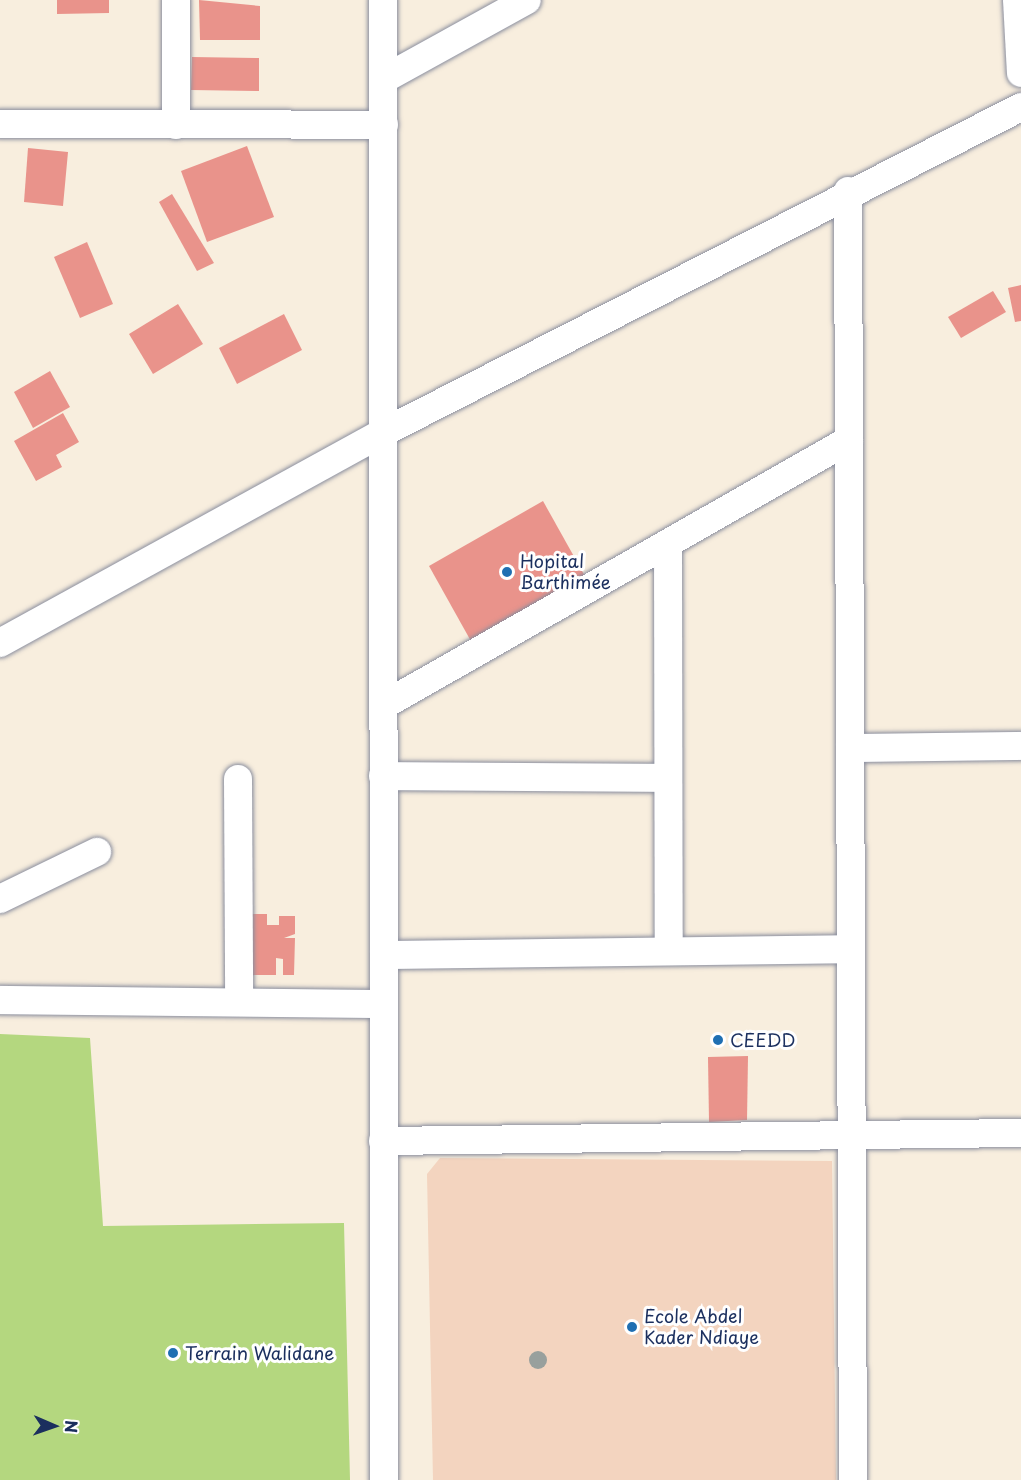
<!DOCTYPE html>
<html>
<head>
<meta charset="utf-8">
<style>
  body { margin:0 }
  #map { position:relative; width:1021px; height:1480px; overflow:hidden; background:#f8eede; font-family:"Playpen Sans",sans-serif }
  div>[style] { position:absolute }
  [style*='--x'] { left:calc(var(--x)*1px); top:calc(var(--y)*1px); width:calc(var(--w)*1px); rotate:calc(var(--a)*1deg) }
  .built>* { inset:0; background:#f3d4bf }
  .green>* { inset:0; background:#b4d77f }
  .building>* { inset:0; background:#e9938b }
  .roads { filter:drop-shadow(0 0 2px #8a8e9e) drop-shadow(0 0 2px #8a8e9e) }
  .minor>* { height:28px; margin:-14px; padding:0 14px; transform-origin:14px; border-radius:14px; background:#fff }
  .trees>* { width:18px; height:18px; margin:-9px; border-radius:50%; background:#98a09d }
  .dots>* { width:16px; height:16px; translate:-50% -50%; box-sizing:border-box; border:3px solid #fff; border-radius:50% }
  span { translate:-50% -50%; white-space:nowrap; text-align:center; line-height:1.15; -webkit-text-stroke:6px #fff; paint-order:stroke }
  .poi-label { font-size:18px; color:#1b2f5e }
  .left { translate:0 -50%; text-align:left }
  .north { position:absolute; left:24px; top:1396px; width:60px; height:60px; -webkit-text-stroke:4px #fff; paint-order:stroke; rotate:92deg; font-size:16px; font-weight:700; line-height:24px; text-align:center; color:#1b2f5e }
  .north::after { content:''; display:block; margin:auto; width:21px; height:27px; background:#1b2f5e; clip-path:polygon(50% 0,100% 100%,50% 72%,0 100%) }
</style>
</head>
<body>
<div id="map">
  <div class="built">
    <div style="clip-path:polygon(440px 1158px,832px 1161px,836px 1480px,433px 1480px,427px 1174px)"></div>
  </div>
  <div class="green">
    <div style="clip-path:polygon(0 1034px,90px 1038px,103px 1226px,344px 1223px,350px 1480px,0 1480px)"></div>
  </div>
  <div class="building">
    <div style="clip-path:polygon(57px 0,109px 0,109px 13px,57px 14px)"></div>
    <div style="clip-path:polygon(199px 0,260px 6px,260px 40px,200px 40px)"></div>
    <div style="clip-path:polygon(192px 57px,259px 58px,259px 91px,191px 90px)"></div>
    <div style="clip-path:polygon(247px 146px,274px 217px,207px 242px,181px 171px)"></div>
    <div style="clip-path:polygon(28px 148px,68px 152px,63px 206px,24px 202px)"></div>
    <div style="clip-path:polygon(172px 194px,214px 263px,197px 271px,159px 202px)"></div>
    <div style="clip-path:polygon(87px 242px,113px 304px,80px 318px,54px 257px)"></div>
    <div style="clip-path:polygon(1021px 285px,1021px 321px,1015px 322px,1008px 288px)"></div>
    <div style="clip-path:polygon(993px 291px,1006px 312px,961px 338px,948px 317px)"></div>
    <div style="clip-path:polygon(178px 304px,203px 344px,153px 374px,129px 334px)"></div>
    <div style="clip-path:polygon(284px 314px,302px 350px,237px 384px,219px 348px)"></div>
    <div style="clip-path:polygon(50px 371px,70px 407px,33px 428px,14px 392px)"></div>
    <div style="clip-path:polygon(63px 413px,79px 442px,56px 455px,62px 467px,36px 481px,14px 441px)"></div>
    <div style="clip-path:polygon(543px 501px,586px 578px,472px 643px,429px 566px)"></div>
    <div style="clip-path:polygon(248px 914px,267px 914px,267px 925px,279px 925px,279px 916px,295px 916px,295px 934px,284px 938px,295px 938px,294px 975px,283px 975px,283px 959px,276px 958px,276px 975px,248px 975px)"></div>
    <div style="clip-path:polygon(748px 1056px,747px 1120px,709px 1122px,708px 1057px)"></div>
  </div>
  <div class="roads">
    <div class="minor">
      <div style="--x:383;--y:0;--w:1480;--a:89.96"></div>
      <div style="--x:1017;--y:0;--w:73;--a:86.9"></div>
      <div style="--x:384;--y:79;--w:163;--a:-28.9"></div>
      <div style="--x:0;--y:124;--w:384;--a:0.1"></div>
      <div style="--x:176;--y:125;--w:125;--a:-90"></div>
      <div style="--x:848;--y:191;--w:1289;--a:89.78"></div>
      <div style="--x:668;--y:544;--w:407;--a:89.9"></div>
      <div style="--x:0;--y:643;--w:438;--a:-28.8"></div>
      <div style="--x:384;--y:432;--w:715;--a:-27.03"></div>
      <div style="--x:384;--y:705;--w:535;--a:-29.68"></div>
      <div style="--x:850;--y:748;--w:171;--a:-0.7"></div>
      <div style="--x:383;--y:776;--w:285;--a:0.4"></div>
      <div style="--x:238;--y:779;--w:223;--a:89.7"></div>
      <div style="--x:0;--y:899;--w:108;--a:-25.9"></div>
      <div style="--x:384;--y:955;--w:467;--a:-0.7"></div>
      <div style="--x:0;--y:1000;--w:384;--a:0.6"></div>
      <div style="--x:383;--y:1141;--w:638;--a:-0.72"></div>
    </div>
  </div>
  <div class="trees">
    <div style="left:538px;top:1360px"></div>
  </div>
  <div class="dots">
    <div style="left:507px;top:572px;background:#1f6fb2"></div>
    <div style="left:718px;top:1040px;background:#1f6fb2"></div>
    <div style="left:632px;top:1327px;background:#1f6fb2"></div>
    <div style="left:173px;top:1353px;background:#1f6fb2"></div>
  </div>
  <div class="poi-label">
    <span class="left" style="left:520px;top:572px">Hopital<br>Barthimée</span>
    <span class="left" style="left:730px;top:1040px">CEEDD</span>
    <span class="left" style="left:644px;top:1327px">Ecole Abdel<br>Kader Ndiaye</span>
    <span class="left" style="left:185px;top:1353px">Terrain Walidane</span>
  </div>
  <div class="north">N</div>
</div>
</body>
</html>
